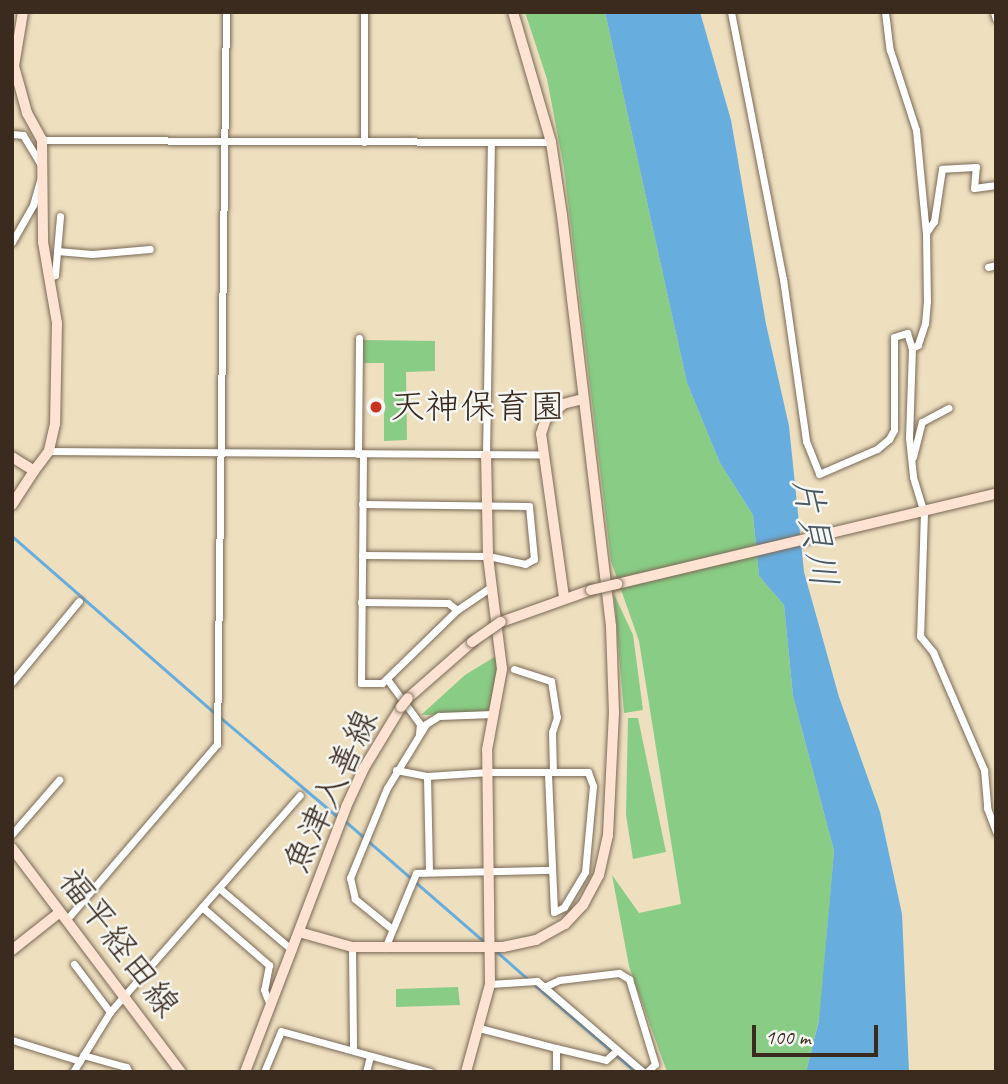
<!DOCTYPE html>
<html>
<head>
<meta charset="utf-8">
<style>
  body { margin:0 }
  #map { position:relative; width:1008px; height:1084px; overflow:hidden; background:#eedfbf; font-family:Caveat,"Klee One",sans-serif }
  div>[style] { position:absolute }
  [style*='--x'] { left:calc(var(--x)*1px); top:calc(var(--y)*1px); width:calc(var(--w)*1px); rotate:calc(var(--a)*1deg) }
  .green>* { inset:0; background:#89cc85 }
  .water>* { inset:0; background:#67addd }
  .stream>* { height:2.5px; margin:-1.25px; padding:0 1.25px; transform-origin:1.25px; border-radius:1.25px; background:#67addd }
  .roads { filter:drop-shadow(0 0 2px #7a6956) drop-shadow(0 0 2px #7a6956) }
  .street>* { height:7px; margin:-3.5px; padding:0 3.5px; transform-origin:3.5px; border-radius:3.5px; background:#fff }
  .secondary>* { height:10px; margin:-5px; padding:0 5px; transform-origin:5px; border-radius:5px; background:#fee3d2 }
  .bridges { filter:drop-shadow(0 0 2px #7a6956) drop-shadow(0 0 2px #7a6956) }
  .secondary-bridge>* { height:10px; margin:-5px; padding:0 5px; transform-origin:5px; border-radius:5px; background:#fee3d2 }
  .dots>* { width:19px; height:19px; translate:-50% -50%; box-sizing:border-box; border:4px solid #f6f6f2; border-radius:50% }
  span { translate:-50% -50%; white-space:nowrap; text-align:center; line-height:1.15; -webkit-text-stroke:5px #f6f6f2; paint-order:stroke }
  .poi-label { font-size:35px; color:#3b2a1e }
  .left { translate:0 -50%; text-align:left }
  .street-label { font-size:35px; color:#3b2a1e }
  .water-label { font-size:37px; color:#4a5861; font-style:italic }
  .frame { position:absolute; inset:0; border:14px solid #3b2a1e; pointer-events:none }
  .scale { position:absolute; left:752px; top:1025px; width:126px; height:32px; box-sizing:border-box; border:4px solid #3b2a1e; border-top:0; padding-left:9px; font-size:21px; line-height:24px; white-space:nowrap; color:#3b2a1e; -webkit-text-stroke:5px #f6f6f2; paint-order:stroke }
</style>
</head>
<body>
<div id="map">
  <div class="green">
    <div style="clip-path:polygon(525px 12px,605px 12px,687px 383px,720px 463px,753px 515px,759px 576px,784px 605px,793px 696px,834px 851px,820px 1015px,806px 1072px,667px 1072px,629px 966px,612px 875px,639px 913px,681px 904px,639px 641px,611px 561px,564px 168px,547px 79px)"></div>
    <div style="clip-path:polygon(363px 340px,435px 341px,435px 371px,406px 372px,407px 440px,384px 441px,384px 363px,364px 363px)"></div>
    <div style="clip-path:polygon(614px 594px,633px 635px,643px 710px,624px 713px)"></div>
    <div style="clip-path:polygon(501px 653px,493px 714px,421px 715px,465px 675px)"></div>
    <div style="clip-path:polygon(628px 718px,638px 718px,666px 852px,633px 859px,626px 815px)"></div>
    <div style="clip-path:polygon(458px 987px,460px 1005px,396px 1007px,396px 989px)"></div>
  </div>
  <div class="water">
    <div style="clip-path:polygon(605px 12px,700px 12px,731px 120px,766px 324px,789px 426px,804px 572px,839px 697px,880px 812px,902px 914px,909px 1072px,806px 1072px,819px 1020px,834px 851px,793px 696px,784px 605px,759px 576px,753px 515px,720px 463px,687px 383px)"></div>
  </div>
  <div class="stream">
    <div style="--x:12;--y:536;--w:269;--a:41.1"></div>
    <div style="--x:220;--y:717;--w:155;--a:40.3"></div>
    <div style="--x:344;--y:820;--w:189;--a:40.9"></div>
    <div style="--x:495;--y:950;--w:45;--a:41.4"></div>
    <div style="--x:535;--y:985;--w:133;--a:40.7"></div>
  </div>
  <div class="roads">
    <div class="street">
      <div style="--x:364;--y:12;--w:130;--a:90"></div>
      <div style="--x:731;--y:12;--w:272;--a:79"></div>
      <div style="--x:783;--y:279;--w:164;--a:81.9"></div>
      <div style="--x:806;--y:441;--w:35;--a:68"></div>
      <div style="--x:819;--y:474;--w:63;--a:-23.3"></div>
      <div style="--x:877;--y:449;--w:16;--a:-40"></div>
      <div style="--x:889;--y:439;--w:10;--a:-61"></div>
      <div style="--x:894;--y:430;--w:93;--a:-90"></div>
      <div style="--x:894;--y:337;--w:14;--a:-17"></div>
      <div style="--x:907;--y:333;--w:16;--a:72"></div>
      <div style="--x:885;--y:12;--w:38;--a:83"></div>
      <div style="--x:890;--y:50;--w:84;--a:72"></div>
      <div style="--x:916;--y:130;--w:103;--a:84.5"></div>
      <div style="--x:994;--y:12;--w:7;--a:74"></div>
      <div style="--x:12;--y:134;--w:11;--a:5"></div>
      <div style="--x:23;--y:135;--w:33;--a:59"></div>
      <div style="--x:42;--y:140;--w:509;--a:0.23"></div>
      <div style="--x:996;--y:185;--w:22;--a:172"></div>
      <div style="--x:974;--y:188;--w:21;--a:-85"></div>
      <div style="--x:976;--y:167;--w:34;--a:177"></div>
      <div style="--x:942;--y:169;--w:53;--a:98.7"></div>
      <div style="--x:934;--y:221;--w:14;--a:124"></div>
      <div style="--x:926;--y:233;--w:68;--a:89.2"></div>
      <div style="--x:927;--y:301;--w:22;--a:95"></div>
      <div style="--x:925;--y:323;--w:23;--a:108"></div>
      <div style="--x:918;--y:345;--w:7;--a:153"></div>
      <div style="--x:912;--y:348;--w:90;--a:91.9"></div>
      <div style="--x:909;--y:438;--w:39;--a:84"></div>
      <div style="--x:913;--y:477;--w:37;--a:73"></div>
      <div style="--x:924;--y:512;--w:124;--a:91.8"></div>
      <div style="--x:920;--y:636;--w:21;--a:51"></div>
      <div style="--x:933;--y:652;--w:129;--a:66.6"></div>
      <div style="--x:984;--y:770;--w:38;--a:85"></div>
      <div style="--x:987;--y:808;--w:26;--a:69"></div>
      <div style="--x:12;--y:242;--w:43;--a:-60.4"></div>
      <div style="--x:33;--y:205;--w:26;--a:-74"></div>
      <div style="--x:57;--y:251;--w:35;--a:-85"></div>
      <div style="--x:988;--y:267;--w:8;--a:-14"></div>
      <div style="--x:49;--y:277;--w:6;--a:-18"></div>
      <div style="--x:55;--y:275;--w:24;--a:-85"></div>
      <div style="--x:57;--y:251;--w:35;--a:5"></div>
      <div style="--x:92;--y:254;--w:58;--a:-4.9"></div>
      <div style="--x:49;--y:451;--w:491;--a:0.4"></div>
      <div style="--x:358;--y:454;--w:116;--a:-89.5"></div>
      <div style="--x:363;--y:454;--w:229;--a:90.5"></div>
      <div style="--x:361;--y:683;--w:21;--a:0"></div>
      <div style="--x:382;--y:683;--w:105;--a:-44.2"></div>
      <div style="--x:457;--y:610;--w:41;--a:-34.1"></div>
      <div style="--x:486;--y:456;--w:313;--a:-89.1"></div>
      <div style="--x:913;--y:457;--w:36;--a:-76"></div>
      <div style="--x:922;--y:422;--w:30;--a:-28"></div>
      <div style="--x:362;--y:555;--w:126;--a:0.5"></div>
      <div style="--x:488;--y:556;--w:38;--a:12"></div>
      <div style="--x:525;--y:564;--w:10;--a:-29"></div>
      <div style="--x:534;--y:559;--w:53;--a:-95.4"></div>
      <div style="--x:529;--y:506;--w:167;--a:-179.3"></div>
      <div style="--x:361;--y:602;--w:87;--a:0.7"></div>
      <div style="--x:448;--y:603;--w:11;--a:38"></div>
      <div style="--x:514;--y:669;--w:39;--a:18"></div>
      <div style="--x:551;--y:681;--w:36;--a:81"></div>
      <div style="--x:557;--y:717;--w:16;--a:108"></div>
      <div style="--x:552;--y:732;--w:40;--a:88.6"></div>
      <div style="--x:387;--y:679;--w:56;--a:53.7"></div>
      <div style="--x:420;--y:724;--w:9;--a:96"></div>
      <div style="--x:12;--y:682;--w:105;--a:-50.4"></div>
      <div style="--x:396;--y:770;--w:32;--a:11"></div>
      <div style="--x:427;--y:776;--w:62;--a:-3.7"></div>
      <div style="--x:489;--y:772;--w:99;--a:0"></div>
      <div style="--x:588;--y:772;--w:15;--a:70"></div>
      <div style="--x:593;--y:786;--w:86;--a:95.3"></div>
      <div style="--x:585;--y:872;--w:41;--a:121"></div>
      <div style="--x:564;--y:907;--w:11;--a:153"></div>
      <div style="--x:554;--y:912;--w:140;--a:-92.5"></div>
      <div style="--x:427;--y:776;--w:94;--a:88.8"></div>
      <div style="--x:12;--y:834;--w:72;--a:-49"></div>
      <div style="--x:219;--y:888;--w:96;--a:40.3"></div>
      <div style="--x:202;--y:907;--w:89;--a:40.9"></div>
      <div style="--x:269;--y:965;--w:25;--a:101"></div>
      <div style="--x:264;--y:990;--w:16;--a:68"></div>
      <div style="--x:67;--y:919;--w:230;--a:-49.4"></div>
      <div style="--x:217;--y:744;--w:732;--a:-89.3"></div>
      <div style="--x:392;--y:929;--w:48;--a:-141"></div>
      <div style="--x:355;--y:899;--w:22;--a:-103"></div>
      <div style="--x:350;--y:878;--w:97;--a:-67.7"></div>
      <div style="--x:387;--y:788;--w:75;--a:-58.6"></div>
      <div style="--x:426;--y:724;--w:15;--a:-32"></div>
      <div style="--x:439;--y:716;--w:54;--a:-2.1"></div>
      <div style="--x:352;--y:947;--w:103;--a:89.4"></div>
      <div style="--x:385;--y:948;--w:81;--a:-67.5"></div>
      <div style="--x:416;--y:873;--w:135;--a:-1.3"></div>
      <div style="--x:74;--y:964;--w:60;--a:53.1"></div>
      <div style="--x:490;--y:984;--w:47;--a:-3.7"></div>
      <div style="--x:537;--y:981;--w:140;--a:40.6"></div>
      <div style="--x:544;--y:987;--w:17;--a:-25"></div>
      <div style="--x:559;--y:980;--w:60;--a:-6.7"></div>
      <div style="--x:619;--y:973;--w:12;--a:31"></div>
      <div style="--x:629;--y:979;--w:89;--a:73"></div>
      <div style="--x:655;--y:1064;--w:11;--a:135"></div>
      <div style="--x:479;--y:1028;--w:80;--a:14.6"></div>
      <div style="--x:556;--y:1048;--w:24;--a:90"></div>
      <div style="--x:12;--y:1040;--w:71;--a:17.2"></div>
      <div style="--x:556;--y:1048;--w:51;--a:13.5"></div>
      <div style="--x:606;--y:1060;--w:15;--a:-42"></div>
      <div style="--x:83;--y:1055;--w:45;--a:15.6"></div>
      <div style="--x:126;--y:1067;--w:6;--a:59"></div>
      <div style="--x:73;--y:1072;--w:70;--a:-58.3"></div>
      <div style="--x:110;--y:1012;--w:288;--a:-48.8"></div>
      <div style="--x:264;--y:1072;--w:44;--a:-67.5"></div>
      <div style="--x:281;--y:1031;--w:155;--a:15.4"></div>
      <div style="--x:366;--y:1072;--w:16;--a:-76"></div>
    </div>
    <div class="secondary">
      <div style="--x:23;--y:12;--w:55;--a:99.5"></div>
      <div style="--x:14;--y:66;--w:49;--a:74.5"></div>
      <div style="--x:27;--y:113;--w:31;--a:61"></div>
      <div style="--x:42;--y:140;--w:102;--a:89.4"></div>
      <div style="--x:43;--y:242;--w:82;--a:80.2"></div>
      <div style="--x:57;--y:323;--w:101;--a:91.1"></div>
      <div style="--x:55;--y:424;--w:28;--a:103"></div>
      <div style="--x:49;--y:451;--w:25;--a:127"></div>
      <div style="--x:12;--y:457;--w:26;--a:32"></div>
      <div style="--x:34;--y:471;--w:40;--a:122.9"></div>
      <div style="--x:617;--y:584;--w:390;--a:-13.4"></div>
      <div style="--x:564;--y:597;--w:165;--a:-98"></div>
      <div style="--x:541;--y:434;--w:16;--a:-72"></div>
      <div style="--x:546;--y:419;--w:23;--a:-41"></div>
      <div style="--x:563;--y:404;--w:21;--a:-14"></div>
      <div style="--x:501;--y:622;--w:96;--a:-19.6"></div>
      <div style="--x:408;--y:698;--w:85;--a:-41.2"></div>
      <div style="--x:12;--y:848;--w:281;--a:53"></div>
      <div style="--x:299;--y:932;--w:55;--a:15.8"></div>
      <div style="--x:352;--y:947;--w:151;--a:0"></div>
      <div style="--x:503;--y:947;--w:34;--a:-12"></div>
      <div style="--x:536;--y:940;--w:33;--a:-29"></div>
      <div style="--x:565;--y:924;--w:26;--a:-47"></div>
      <div style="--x:583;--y:905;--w:34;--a:-62"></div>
      <div style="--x:599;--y:875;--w:41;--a:-77.3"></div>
      <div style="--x:608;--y:835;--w:122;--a:-87.2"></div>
      <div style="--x:614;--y:713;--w:87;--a:-92"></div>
      <div style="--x:611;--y:626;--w:414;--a:-96.8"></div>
      <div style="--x:562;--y:215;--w:74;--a:-98.6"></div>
      <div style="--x:551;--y:142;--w:135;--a:-106.3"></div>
      <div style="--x:12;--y:950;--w:61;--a:-38.4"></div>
      <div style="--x:245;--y:1072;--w:284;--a:-69.1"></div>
      <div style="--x:346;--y:807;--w:43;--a:-65.2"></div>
      <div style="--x:364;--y:768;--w:71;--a:-58.8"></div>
      <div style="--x:466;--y:1072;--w:91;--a:-74.7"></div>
      <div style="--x:490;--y:984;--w:234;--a:-90.7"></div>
      <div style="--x:487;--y:750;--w:82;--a:-79.5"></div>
      <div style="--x:502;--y:669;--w:114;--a:-97.1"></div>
      <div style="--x:488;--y:556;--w:100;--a:-91.1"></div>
    </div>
  </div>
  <div class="bridges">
    <div class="secondary-bridge">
      <div style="--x:591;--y:590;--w:27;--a:-13"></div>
      <div style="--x:472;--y:642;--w:35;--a:-35"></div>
      <div style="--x:401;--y:707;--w:11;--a:-52"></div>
    </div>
  </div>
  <div class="dots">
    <div style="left:376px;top:407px;background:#c8321e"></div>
  </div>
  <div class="poi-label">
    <span class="left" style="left:390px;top:407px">天神保育園</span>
  </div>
  <div class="street-label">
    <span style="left:331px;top:791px;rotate:-65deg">魚津入善線</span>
    <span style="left:119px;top:943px;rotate:53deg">福平経田線</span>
  </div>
  <div class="water-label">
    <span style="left:815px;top:532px;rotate:80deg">片貝川</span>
  </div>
  <div class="frame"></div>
  <div class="scale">100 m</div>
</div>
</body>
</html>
